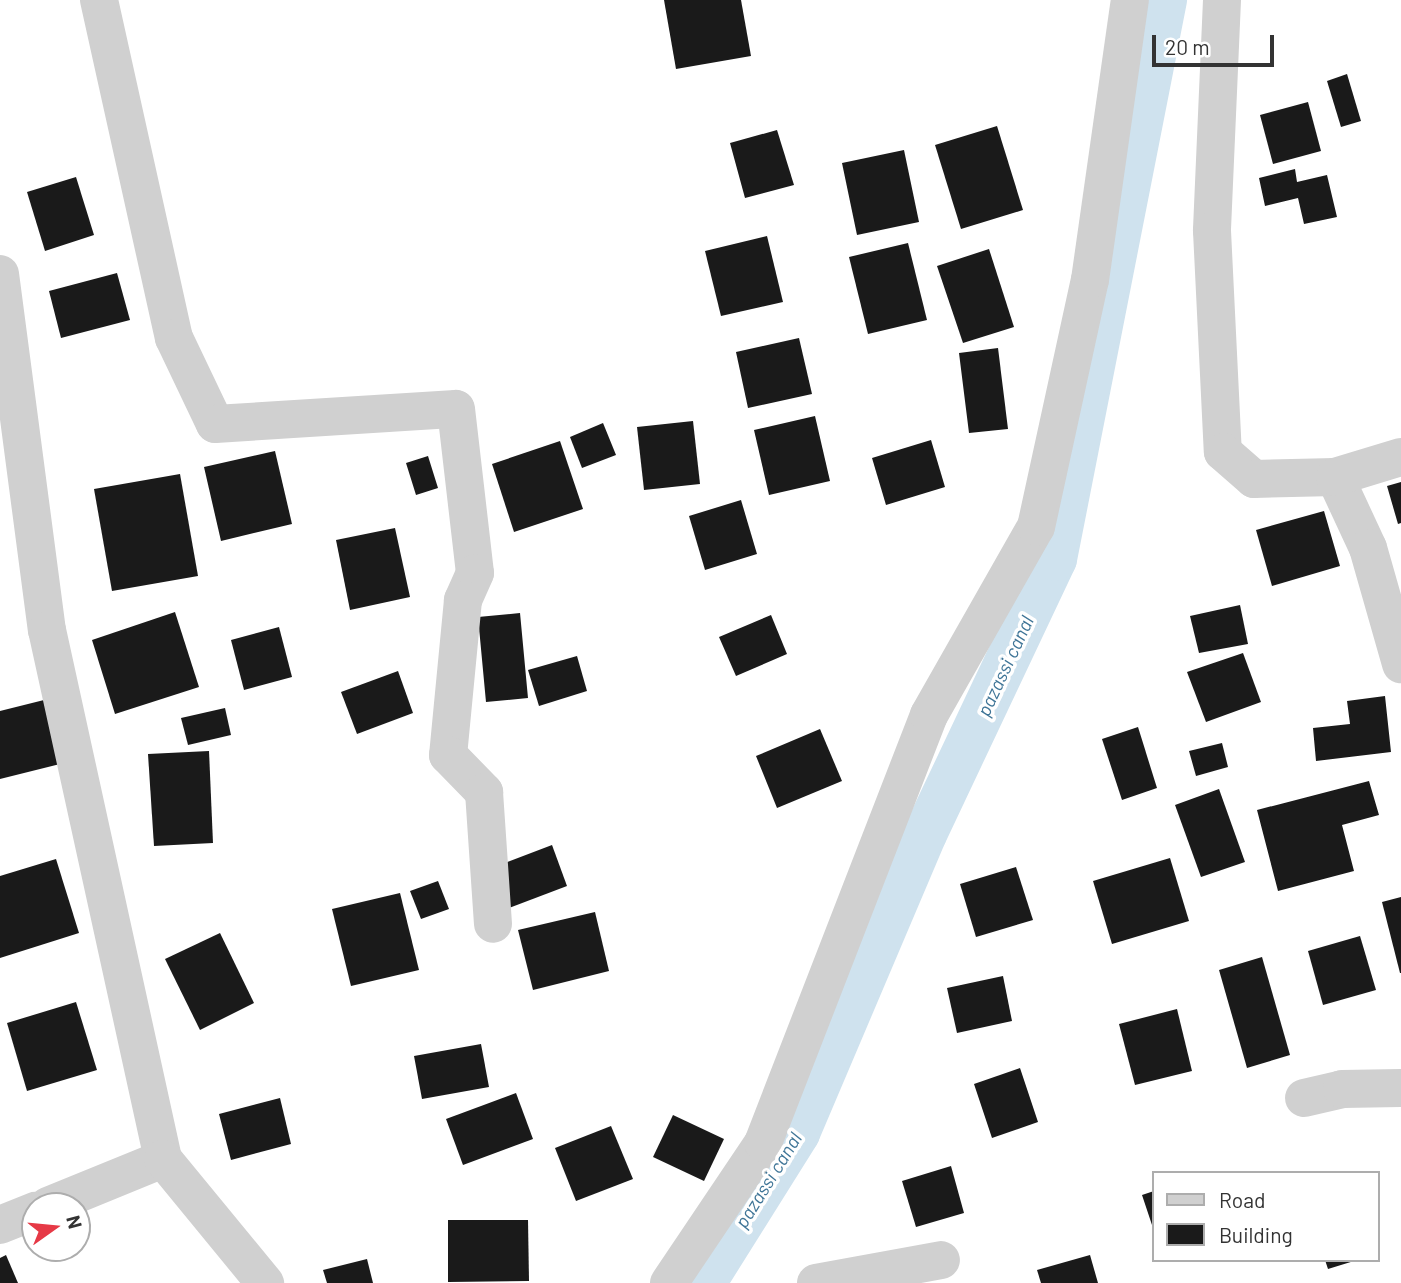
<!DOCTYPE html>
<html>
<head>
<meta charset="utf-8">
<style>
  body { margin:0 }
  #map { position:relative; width:1401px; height:1283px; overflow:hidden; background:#fff; font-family:Barlow,sans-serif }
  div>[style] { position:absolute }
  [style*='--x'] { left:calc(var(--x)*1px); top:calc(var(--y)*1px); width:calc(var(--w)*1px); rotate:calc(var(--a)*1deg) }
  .canal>* { height:44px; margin:-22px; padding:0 22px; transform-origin:22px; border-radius:22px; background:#cfe2ee }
  .building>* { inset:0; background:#1a1a1a }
  .minor>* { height:38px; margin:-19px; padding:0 19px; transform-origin:19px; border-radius:19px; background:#d0d0d0 }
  span { translate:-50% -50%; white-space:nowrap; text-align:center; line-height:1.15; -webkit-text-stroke:7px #fff; paint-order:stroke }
  .water-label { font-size:19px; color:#3f7597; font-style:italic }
  .legend { position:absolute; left:1152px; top:1171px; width:228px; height:91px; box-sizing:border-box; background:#fff; border:2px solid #adadad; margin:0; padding:9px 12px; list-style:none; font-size:21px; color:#333 }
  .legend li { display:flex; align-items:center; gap:14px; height:35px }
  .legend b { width:35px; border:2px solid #adadad }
  .north { position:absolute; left:21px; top:1192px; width:70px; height:70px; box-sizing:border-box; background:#fff; border:2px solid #adadad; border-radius:50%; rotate:75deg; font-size:19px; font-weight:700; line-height:28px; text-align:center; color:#333 }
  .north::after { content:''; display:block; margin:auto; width:24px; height:32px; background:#e63946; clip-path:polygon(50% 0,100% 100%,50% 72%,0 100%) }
  .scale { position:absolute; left:1152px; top:35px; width:122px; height:32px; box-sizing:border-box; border:4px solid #333; border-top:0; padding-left:9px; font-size:21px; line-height:24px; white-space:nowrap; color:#333; -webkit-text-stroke:5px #fff; paint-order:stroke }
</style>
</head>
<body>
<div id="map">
  <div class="canal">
    <div style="--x:704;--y:1283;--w:177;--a:-57.9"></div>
    <div style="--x:798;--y:1133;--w:325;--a:-67"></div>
    <div style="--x:925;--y:834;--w:304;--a:-64.7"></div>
    <div style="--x:1055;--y:559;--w:570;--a:-78.87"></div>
  </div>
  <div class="building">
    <div style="clip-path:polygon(664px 0,741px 0,751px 56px,676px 69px)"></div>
    <div style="clip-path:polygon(1347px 74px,1361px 121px,1341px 127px,1327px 81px)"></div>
    <div style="clip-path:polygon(1308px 102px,1321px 151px,1273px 164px,1260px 115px)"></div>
    <div style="clip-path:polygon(997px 126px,1023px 210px,961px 229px,935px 145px)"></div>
    <div style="clip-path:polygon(777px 130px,794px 185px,745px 198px,730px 143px)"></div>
    <div style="clip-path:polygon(904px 150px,919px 222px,857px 235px,842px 163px)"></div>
    <div style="clip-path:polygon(1295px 169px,1297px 182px,1327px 175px,1337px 217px,1304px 224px,1298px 198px,1265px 206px,1259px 178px)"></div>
    <div style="clip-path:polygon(76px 177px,94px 235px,45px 251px,27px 192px)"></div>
    <div style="clip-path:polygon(767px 236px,783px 302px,721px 316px,705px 251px)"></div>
    <div style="clip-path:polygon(908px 243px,927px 320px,868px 334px,849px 257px)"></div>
    <div style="clip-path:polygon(989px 249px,1014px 327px,963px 343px,937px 266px)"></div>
    <div style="clip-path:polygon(117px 273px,130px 320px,61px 338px,49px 291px)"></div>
    <div style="clip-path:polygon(799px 338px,812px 394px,748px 408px,736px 352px)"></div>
    <div style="clip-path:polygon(998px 348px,1008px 429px,969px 433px,959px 353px)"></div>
    <div style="clip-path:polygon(815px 416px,830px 481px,769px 495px,754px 430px)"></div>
    <div style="clip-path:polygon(693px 421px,700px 484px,644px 490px,637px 427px)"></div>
    <div style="clip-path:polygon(603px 423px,616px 455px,582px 468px,570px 437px)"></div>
    <div style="clip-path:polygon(931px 440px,945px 487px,886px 505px,872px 458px)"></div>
    <div style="clip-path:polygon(560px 441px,583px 509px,514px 532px,492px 464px)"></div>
    <div style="clip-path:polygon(275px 451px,292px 524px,221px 541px,204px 467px)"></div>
    <div style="clip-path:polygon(428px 456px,438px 488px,416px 495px,406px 463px)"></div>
    <div style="clip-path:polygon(180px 474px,198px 576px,112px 591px,94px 489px)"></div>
    <div style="clip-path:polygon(1401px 482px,1401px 523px,1398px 524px,1387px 486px)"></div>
    <div style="clip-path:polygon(741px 500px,757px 554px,705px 570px,689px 516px)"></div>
    <div style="clip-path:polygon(1324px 511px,1340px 566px,1272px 586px,1256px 530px)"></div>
    <div style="clip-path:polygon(395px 528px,410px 597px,350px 610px,336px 540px)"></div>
    <div style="clip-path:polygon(1240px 605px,1248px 644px,1199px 653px,1190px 616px)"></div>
    <div style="clip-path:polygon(175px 612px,199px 687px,115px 714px,92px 640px)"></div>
    <div style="clip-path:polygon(520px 613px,528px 698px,486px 702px,478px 617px)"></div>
    <div style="clip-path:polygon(771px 615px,787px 654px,736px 676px,719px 637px)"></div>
    <div style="clip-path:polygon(279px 627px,292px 677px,244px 690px,231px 640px)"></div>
    <div style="clip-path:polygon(1243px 653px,1261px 702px,1206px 722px,1187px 672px)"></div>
    <div style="clip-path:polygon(577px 656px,587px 691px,539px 706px,528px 670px)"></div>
    <div style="clip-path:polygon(398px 671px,413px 713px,357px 734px,341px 692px)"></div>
    <div style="clip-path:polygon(1385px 696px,1391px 752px,1316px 761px,1313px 728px,1350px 724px,1347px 701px)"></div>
    <div style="clip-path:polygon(44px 700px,60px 764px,0 779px,0 711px)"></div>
    <div style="clip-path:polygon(225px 708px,231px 735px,188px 745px,181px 718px)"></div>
    <div style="clip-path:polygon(1138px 727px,1157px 788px,1122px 800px,1102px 739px)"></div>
    <div style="clip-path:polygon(820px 729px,842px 781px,777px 808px,756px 756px)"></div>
    <div style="clip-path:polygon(1222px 743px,1228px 767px,1196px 776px,1189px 751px)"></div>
    <div style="clip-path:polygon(209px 751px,213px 843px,154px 846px,148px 754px)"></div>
    <div style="clip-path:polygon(1369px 781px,1379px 815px,1342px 825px,1354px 871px,1278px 891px,1257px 810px)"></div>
    <div style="clip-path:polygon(1219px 789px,1245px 862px,1201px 877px,1175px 805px)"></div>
    <div style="clip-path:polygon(552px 845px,567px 886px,509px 908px,494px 867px)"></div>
    <div style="clip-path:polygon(1170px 858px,1189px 921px,1112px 944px,1093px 881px)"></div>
    <div style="clip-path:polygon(56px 859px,79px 933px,0 958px,0 876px)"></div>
    <div style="clip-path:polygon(1016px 867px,1033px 920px,976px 937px,960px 884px)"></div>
    <div style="clip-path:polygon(438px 881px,449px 909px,421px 919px,410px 891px)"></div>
    <div style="clip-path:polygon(400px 893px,419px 970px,351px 986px,332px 909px)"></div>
    <div style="clip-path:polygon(1401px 897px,1401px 973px,1400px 973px,1382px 902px)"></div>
    <div style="clip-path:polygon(595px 912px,609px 971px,533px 990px,518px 930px)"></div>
    <div style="clip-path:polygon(220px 933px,254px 1003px,200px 1030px,165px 959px)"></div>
    <div style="clip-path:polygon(1360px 936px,1376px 990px,1323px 1005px,1308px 951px)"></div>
    <div style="clip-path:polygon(1262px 957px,1290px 1055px,1247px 1068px,1219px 970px)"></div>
    <div style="clip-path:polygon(1003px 976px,1012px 1021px,957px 1033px,947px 988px)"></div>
    <div style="clip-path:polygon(76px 1002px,97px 1070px,27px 1091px,7px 1023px)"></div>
    <div style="clip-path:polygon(1177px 1009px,1192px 1071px,1135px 1085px,1119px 1024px)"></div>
    <div style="clip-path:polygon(481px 1044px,489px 1087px,422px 1099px,414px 1056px)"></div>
    <div style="clip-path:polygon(1020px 1068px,1038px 1122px,992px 1138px,974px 1084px)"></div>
    <div style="clip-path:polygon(516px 1093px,533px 1139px,463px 1165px,446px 1119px)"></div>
    <div style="clip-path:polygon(280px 1098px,291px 1144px,231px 1160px,219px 1114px)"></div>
    <div style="clip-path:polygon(673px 1115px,724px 1139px,704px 1181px,653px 1157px)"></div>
    <div style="clip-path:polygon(611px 1126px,633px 1179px,576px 1201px,555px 1148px)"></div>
    <div style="clip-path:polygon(951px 1166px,964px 1213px,916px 1227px,902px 1181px)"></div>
    <div style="clip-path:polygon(1154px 1191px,1154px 1231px,1142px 1195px)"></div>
    <div style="clip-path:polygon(448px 1220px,528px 1220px,529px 1281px,448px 1282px)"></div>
    <div style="clip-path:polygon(6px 1255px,18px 1283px,0 1283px,0 1258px)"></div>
    <div style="clip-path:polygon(1090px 1255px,1098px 1283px,1041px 1283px,1037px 1270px)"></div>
    <div style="clip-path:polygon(367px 1259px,373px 1283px,327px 1283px,323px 1270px)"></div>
    <div style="clip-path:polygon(1325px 1260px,1353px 1260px,1354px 1261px,1328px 1269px)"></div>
  </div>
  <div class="minor">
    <div style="--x:99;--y:0;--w:346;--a:77.5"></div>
    <div style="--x:174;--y:338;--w:95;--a:64.5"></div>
    <div style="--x:215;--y:424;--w:241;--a:-3.6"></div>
    <div style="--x:456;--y:409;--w:165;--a:83.4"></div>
    <div style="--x:475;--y:573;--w:30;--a:114"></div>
    <div style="--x:463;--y:600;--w:156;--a:95.5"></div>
    <div style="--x:448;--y:755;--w:52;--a:45.8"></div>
    <div style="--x:484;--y:792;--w:132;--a:86.1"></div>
    <div style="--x:1222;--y:0;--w:231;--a:92.5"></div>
    <div style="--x:1212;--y:231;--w:221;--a:87.2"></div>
    <div style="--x:1223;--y:452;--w:41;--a:41.1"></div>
    <div style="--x:1254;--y:479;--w:81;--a:-1.4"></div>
    <div style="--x:1335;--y:477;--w:78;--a:65.1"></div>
    <div style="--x:1368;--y:548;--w:121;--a:74.1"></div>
    <div style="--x:0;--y:274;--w:359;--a:82.5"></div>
    <div style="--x:47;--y:630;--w:542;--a:77.63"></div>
    <div style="--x:163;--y:1159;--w:124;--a:157.8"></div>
    <div style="--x:1335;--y:477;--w:69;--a:-16.9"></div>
    <div style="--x:1304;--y:1098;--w:39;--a:-13"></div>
    <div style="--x:1342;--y:1089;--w:59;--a:-1"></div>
    <div style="--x:163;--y:1159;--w:161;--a:50.6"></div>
    <div style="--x:0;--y:1225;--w:38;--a:-22"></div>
    <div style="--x:669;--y:1283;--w:169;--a:-56.1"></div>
    <div style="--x:763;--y:1143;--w:459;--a:-68.8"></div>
    <div style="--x:929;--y:715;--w:216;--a:-60.4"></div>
    <div style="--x:1036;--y:527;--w:253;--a:-77.7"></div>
    <div style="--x:1090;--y:280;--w:283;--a:-81.9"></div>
    <div style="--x:816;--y:1283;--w:127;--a:-10.4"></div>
  </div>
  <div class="water-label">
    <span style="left:1005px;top:666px;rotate:-65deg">pazassi canal</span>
    <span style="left:768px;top:1180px;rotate:-58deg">pazassi canal</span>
  </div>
  <ul class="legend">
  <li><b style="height:9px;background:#d0d0d0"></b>Road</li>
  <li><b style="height:19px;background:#1a1a1a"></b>Building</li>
  </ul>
  <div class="north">N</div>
  <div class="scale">20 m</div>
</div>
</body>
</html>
